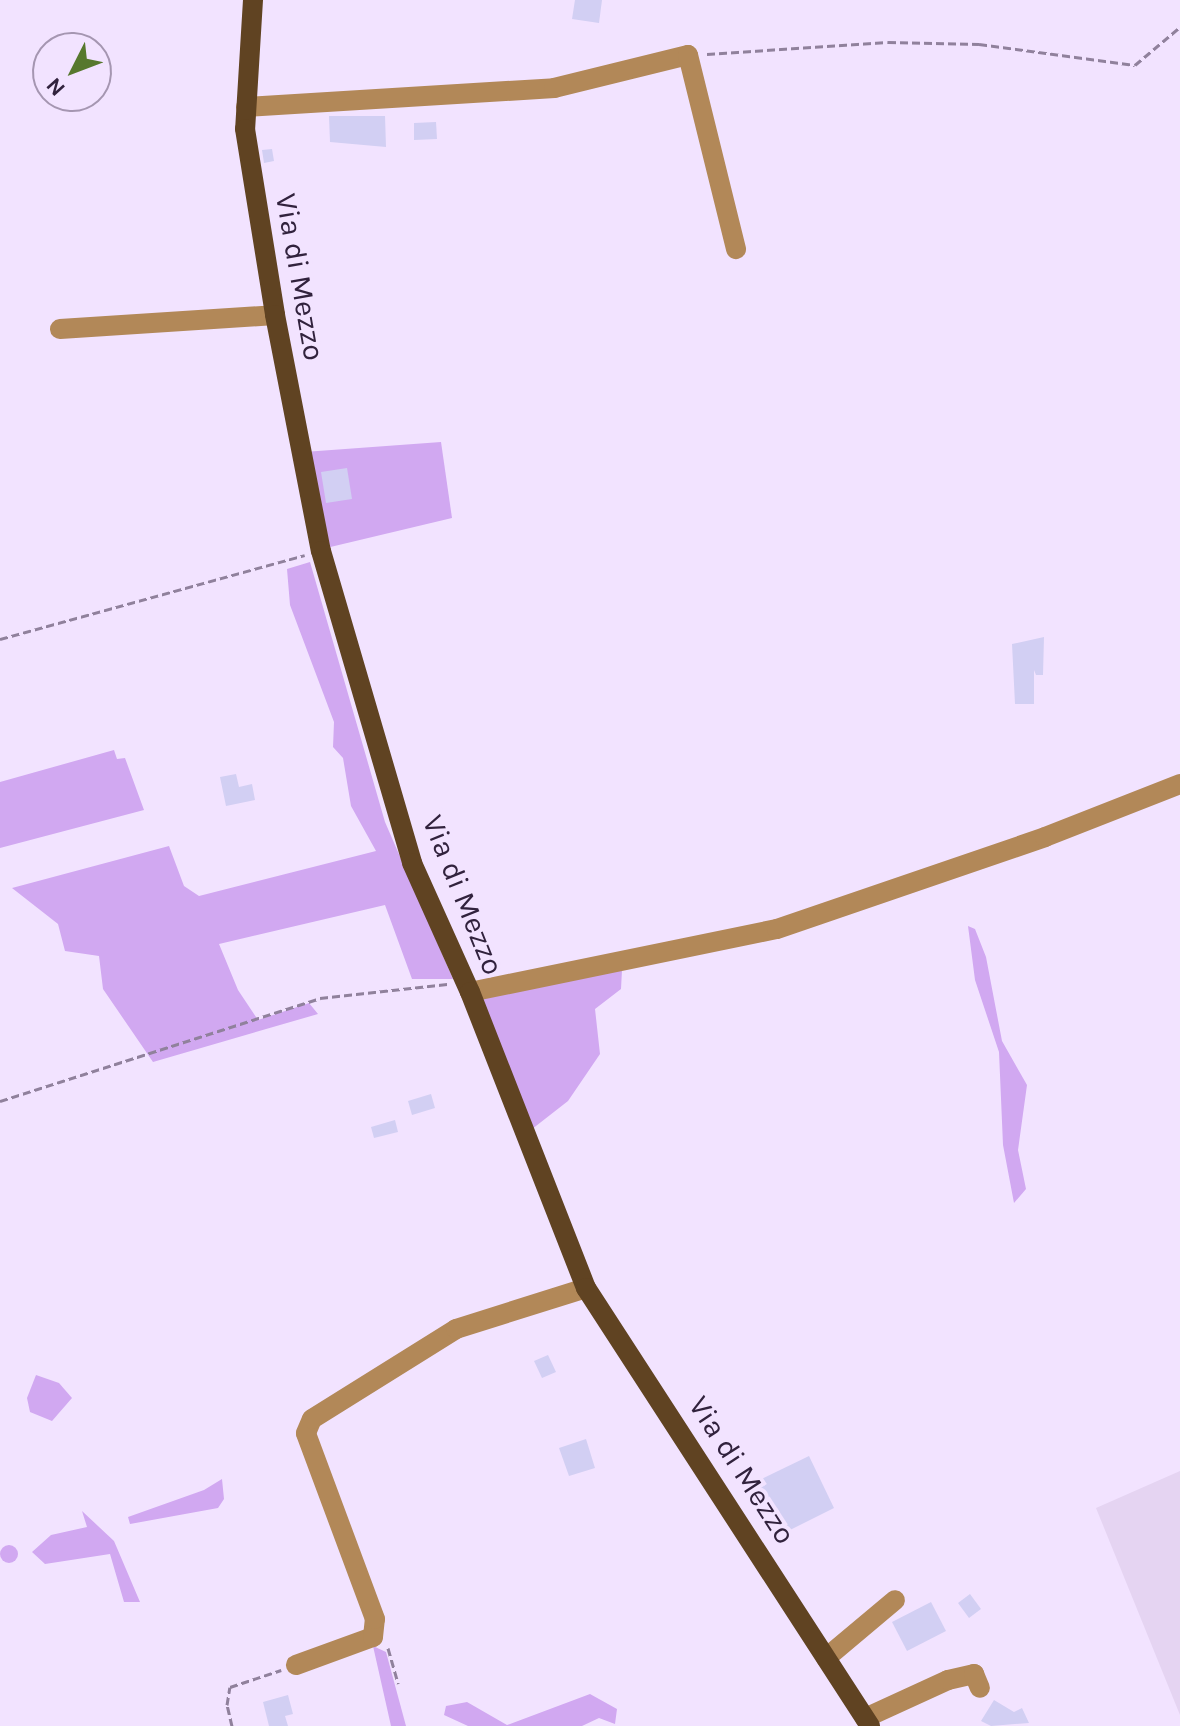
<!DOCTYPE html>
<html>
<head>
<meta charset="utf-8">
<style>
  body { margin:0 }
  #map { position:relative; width:1180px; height:1726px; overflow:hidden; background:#f2e3ff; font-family:Karla,sans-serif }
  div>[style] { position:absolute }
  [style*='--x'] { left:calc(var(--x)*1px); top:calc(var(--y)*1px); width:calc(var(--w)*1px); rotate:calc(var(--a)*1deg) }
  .built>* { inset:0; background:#e5d4f2 }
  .green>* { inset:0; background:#d1a8f1 }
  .round { border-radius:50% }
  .building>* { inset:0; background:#d2cff3 }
  .path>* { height:3px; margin-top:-1.5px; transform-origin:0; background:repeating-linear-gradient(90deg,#90819c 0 8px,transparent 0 12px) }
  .minor>* { height:20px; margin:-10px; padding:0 10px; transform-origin:10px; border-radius:10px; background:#b28858 }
  .major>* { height:20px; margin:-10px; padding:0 10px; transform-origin:10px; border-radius:10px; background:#604322 }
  span { translate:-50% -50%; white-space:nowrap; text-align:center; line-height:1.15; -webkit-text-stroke:8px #f2e3ff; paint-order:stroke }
  .street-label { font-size:30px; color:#31223d }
  .north { position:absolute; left:32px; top:32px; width:80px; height:80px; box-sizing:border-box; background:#f2e3ff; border:2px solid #a596b1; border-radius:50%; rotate:228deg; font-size:22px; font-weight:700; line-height:32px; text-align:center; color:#31223d }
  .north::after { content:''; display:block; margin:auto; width:28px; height:36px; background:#57782e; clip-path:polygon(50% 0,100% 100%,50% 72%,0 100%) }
</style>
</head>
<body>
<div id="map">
  <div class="built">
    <div style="clip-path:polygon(1180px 1471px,1180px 1715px,1096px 1508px)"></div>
  </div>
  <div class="green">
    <div style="clip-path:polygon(441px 442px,452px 518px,322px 549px,304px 452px)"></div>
    <div style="clip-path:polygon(310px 562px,385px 822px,453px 979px,412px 979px,385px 905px,219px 944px,238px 990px,258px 1020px,309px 1003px,318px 1014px,153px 1062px,103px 989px,99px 956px,65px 951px,58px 924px,12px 888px,169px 846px,184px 886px,199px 896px,376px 851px,351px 806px,343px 758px,333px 747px,334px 722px,290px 605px,287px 569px)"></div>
    <div style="clip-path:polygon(114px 750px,117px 759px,125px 758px,144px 810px,0 848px,0 782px)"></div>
    <div style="clip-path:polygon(968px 926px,975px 929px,986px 957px,1002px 1041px,1027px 1085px,1018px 1150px,1026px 1189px,1014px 1203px,1003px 1145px,999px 1052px,975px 980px)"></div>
    <div style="clip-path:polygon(622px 970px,621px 989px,595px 1009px,600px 1054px,568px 1101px,527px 1133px,474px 998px)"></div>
    <div style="clip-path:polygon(36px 1375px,59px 1383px,72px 1398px,52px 1421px,30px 1412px,27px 1398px)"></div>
    <div style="clip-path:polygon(222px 1479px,224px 1499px,218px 1508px,130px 1524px,128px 1517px,204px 1490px)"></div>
    <div style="clip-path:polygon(82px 1511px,114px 1541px,140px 1602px,124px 1602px,110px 1554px,45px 1564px,32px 1552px,51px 1535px,87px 1527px)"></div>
    <div class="round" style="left:0;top:1545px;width:18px;height:18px"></div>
    <div style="clip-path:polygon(373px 1646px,386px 1652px,406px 1726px,391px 1726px)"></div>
    <div style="clip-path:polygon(590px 1694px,617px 1709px,615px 1724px,599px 1718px,582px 1726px,468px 1726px,444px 1715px,446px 1706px,467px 1702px,507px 1725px)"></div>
  </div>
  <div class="building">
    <div style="clip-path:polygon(575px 0,602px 0,599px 23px,572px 19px)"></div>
    <div style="clip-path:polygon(329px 116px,385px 116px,386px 147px,330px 142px)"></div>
    <div style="clip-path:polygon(436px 122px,437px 139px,414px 140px,414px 123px)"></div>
    <div style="clip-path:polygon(272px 149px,274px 161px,264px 163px,262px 150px)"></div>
    <div style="clip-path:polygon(347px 468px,352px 499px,326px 503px,321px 472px)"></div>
    <div style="clip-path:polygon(1044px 637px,1043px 675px,1036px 675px,1034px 670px,1034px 704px,1015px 704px,1012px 644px)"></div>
    <div style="clip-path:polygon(236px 774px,239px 787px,252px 784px,255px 800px,226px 806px,220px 777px)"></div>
    <div style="clip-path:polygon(431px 1094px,435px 1108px,412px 1115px,408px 1101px)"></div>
    <div style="clip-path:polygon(395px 1120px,398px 1132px,374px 1138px,371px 1127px)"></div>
    <div style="clip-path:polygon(548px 1355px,556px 1372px,542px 1378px,534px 1361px)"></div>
    <div style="clip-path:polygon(586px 1439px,595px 1468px,569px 1476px,559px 1448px)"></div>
    <div style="clip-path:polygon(809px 1456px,834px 1508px,782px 1534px,755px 1482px)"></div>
    <div style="clip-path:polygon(970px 1594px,981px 1609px,969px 1618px,958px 1603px)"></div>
    <div style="clip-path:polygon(931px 1602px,946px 1631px,907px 1651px,892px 1622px)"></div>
    <div style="clip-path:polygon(288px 1695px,293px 1714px,285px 1716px,288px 1726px,269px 1726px,263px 1702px)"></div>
    <div style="clip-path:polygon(994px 1700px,1014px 1712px,1022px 1708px,1029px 1723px,991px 1726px,981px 1721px)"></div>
  </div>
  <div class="path">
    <div style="--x:707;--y:54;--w:181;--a:-3.8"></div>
    <div style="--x:888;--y:42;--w:91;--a:1.3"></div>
    <div style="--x:979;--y:44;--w:157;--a:7.7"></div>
    <div style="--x:1135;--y:65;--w:59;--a:-40.2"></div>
    <div style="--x:0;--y:639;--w:316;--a:-15.4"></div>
    <div style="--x:0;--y:1101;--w:336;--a:-17.8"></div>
    <div style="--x:320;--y:998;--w:128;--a:-6.3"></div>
    <div style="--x:388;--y:1648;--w:37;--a:74"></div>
    <div style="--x:232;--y:1726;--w:22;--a:-103"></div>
    <div style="--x:227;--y:1705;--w:18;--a:-81"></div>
    <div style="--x:230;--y:1687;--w:54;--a:-18.4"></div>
  </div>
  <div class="minor">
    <div style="--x:246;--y:107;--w:309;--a:-3.5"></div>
    <div style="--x:554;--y:88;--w:138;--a:-13.8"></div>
    <div style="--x:688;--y:55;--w:200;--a:76.1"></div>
    <div style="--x:60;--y:329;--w:215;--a:-3.7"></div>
    <div style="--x:470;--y:992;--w:313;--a:-11.6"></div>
    <div style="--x:777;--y:929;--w:283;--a:-18.9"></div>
    <div style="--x:1045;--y:837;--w:145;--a:-21.4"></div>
    <div style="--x:826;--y:1658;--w:90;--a:-40"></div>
    <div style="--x:296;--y:1665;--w:82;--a:-20"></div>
    <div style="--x:373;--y:1637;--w:18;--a:-84"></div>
    <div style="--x:375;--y:1619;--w:198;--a:-110.4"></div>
    <div style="--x:306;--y:1433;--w:15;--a:-67"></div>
    <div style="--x:312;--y:1419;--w:170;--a:-32"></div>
    <div style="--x:456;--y:1329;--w:136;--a:-17.5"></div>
    <div style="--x:865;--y:1718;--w:91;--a:-24.6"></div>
    <div style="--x:948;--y:1680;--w:27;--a:-13"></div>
    <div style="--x:974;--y:1674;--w:15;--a:67"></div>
  </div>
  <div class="major">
    <div style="--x:253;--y:0;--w:129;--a:93.5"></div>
    <div style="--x:245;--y:129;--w:188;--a:80.8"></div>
    <div style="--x:275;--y:315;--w:240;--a:79"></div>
    <div style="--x:321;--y:551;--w:325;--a:73.7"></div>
    <div style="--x:412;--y:863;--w:141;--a:65.8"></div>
    <div style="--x:470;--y:992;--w:318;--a:68.6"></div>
    <div style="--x:586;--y:1288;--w:522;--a:57.04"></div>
  </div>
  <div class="street-label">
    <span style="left:300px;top:277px;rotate:80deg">Via di Mezzo</span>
    <span style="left:463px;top:895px;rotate:68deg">Via di Mezzo</span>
    <span style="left:742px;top:1470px;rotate:57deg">Via di Mezzo</span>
  </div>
  <div class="north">N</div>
</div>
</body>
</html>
